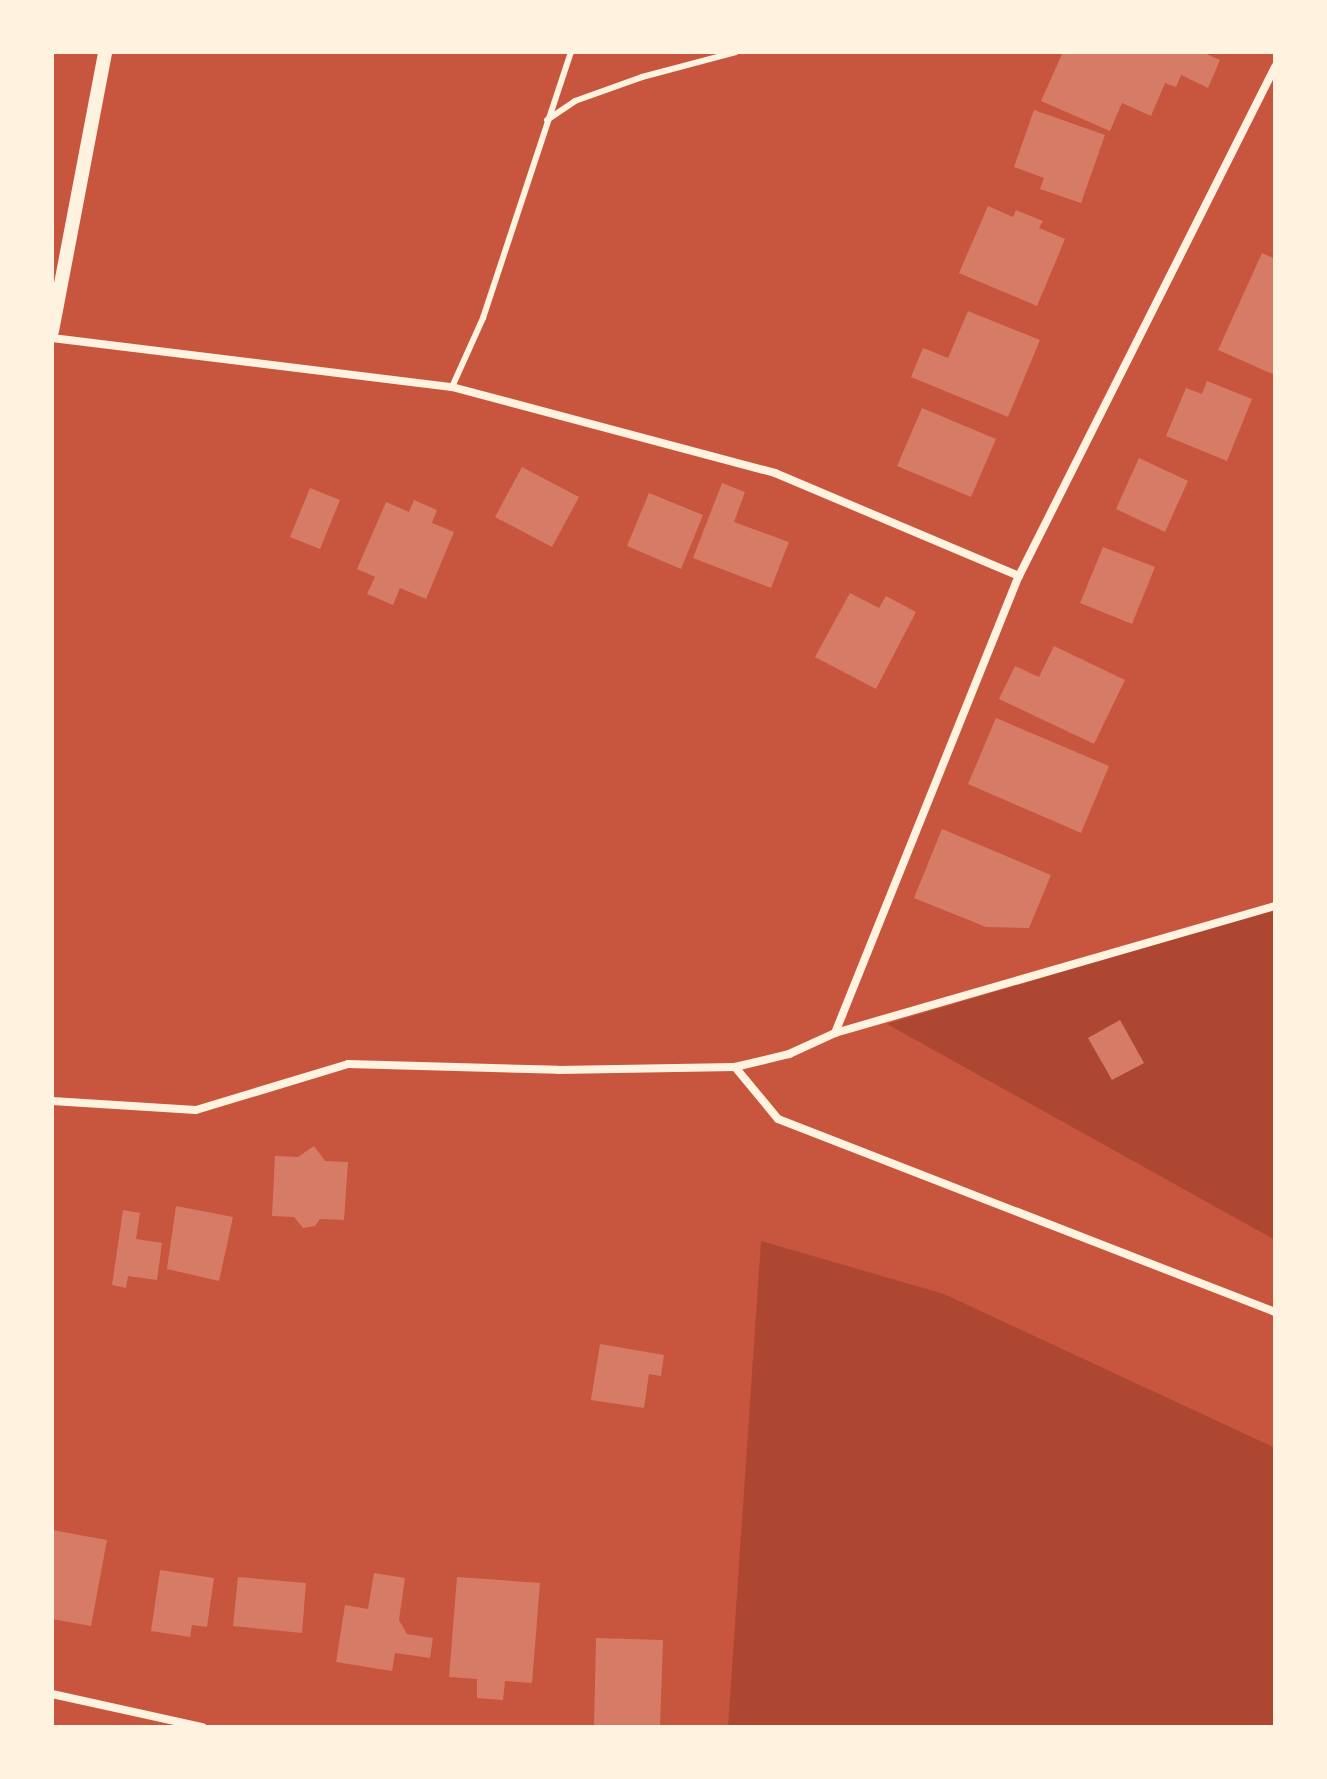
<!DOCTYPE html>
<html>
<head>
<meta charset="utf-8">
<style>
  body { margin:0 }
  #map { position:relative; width:1327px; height:1779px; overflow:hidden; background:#c8553d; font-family:"Nunito Sans",sans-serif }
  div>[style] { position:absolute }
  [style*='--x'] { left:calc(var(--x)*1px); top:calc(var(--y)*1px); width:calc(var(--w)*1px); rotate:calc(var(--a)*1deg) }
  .green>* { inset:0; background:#ae4732 }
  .building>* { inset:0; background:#d67c66 }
  .service>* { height:6px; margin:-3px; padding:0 3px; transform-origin:3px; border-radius:3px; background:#fff3e0 }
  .minor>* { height:8px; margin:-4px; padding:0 4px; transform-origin:4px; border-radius:4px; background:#fff3e0 }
  .tertiary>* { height:14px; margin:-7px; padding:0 7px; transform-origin:7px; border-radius:7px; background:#fff3e0 }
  span { translate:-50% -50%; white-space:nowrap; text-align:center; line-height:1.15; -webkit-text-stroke:6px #fff3e0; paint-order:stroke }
  .frame { position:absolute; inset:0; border:54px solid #fff3e0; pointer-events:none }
</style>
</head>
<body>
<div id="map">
  <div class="green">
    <div style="clip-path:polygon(1275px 908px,1275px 1240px,887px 1024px)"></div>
    <div style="clip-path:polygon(761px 1241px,944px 1294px,1275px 1448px,1275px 1727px,728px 1727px)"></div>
  </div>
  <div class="building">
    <div style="clip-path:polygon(1063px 52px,1202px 52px,1220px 60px,1208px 88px,1181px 75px,1176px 87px,1165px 83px,1151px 116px,1122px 103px,1110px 131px,1041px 101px)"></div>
    <div style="clip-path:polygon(1034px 110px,1105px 135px,1081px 203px,1040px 189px,1044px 178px,1014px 167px)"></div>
    <div style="clip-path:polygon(988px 206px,1013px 217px,1016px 210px,1043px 221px,1039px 228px,1065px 239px,1037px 306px,959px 273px)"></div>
    <div style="clip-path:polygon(1262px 253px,1275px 259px,1275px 375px,1218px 350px)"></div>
    <div style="clip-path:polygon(968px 311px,1040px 340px,1008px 417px,911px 377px,923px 348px,948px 358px)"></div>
    <div style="clip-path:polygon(1207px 381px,1252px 399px,1227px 461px,1166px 436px,1186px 388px,1202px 394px)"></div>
    <div style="clip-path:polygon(922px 408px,996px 439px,971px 497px,897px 466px)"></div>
    <div style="clip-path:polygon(1139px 458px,1188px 481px,1165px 532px,1116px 509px)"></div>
    <div style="clip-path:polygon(522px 467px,579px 497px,552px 547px,495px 517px)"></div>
    <div style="clip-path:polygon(722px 483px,745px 492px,734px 522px,789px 542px,771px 588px,693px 558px)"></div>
    <div style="clip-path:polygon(310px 488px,340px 500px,320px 549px,290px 537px)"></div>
    <div style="clip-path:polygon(649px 493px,703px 515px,681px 569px,627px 546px)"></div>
    <div style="clip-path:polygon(414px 500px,437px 510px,432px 523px,454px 532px,426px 599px,400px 588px,393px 605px,367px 594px,375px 577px,357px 569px,386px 502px,409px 512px)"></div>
    <div style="clip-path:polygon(1103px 547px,1155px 567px,1132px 624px,1080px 603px)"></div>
    <div style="clip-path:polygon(850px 593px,879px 608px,886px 596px,916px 612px,876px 689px,815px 657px)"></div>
    <div style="clip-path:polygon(1054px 646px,1125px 680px,1094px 744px,999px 699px,1015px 666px,1039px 677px)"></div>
    <div style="clip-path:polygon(996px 718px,1109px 766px,1081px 833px,968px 784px)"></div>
    <div style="clip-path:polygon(942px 829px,1051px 875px,1029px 928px,986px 927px,914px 898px)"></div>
    <div style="clip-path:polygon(1120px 1020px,1144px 1063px,1112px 1080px,1088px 1038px)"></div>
    <div style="clip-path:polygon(314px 1146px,325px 1161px,348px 1162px,344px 1220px,320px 1219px,315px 1226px,303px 1228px,294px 1217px,272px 1216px,275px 1156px,298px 1157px)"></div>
    <div style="clip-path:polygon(176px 1206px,233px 1217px,219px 1281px,167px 1269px)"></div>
    <div style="clip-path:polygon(123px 1210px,140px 1213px,136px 1239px,162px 1243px,157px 1280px,128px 1276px,126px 1288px,112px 1285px)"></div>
    <div style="clip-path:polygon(600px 1344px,664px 1355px,661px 1376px,649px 1374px,644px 1408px,591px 1400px)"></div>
    <div style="clip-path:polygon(52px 1530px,107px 1540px,91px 1626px,52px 1619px)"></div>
    <div style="clip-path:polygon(160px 1570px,214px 1578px,207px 1627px,192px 1625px,190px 1637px,151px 1631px)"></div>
    <div style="clip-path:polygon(374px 1573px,405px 1578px,399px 1620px,407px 1634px,433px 1638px,430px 1658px,395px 1653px,392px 1671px,336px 1662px,345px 1605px,368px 1609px)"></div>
    <div style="clip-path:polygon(238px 1577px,306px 1583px,302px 1633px,233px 1626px)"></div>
    <div style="clip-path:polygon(457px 1577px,540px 1583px,532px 1683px,505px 1681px,503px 1700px,477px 1698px,477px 1679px,449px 1677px)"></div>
    <div style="clip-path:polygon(596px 1638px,663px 1640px,660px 1727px,594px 1727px)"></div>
  </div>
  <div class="service">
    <div style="--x:547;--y:120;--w:34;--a:-34"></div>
    <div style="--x:575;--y:101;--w:71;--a:-19.7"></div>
    <div style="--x:642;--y:77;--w:97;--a:-14.9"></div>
    <div style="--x:452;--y:387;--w:76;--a:-65.8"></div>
    <div style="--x:483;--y:318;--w:280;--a:-71.7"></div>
  </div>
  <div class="minor">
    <div style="--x:52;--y:338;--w:403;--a:7"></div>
    <div style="--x:452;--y:387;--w:334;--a:14.9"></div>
    <div style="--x:775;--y:473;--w:265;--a:22.9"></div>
    <div style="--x:835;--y:1033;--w:458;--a:-16.1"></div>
    <div style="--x:735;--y:1067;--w:67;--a:50.4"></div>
    <div style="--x:778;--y:1119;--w:533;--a:21.22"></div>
    <div style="--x:52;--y:1101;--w:144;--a:3.6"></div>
    <div style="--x:196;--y:1110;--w:159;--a:-16.8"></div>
    <div style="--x:348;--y:1064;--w:210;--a:1.6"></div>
    <div style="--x:558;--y:1070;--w:177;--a:-1"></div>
    <div style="--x:735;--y:1067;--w:56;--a:-13.5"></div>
    <div style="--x:789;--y:1054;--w:51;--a:-24.5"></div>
    <div style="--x:835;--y:1033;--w:493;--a:-68.1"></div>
    <div style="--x:1019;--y:576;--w:570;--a:-63.3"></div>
    <div style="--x:52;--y:1694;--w:154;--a:12.4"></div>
  </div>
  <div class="tertiary">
    <div style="--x:52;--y:331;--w:284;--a:-79.2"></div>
  </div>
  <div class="frame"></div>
</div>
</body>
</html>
